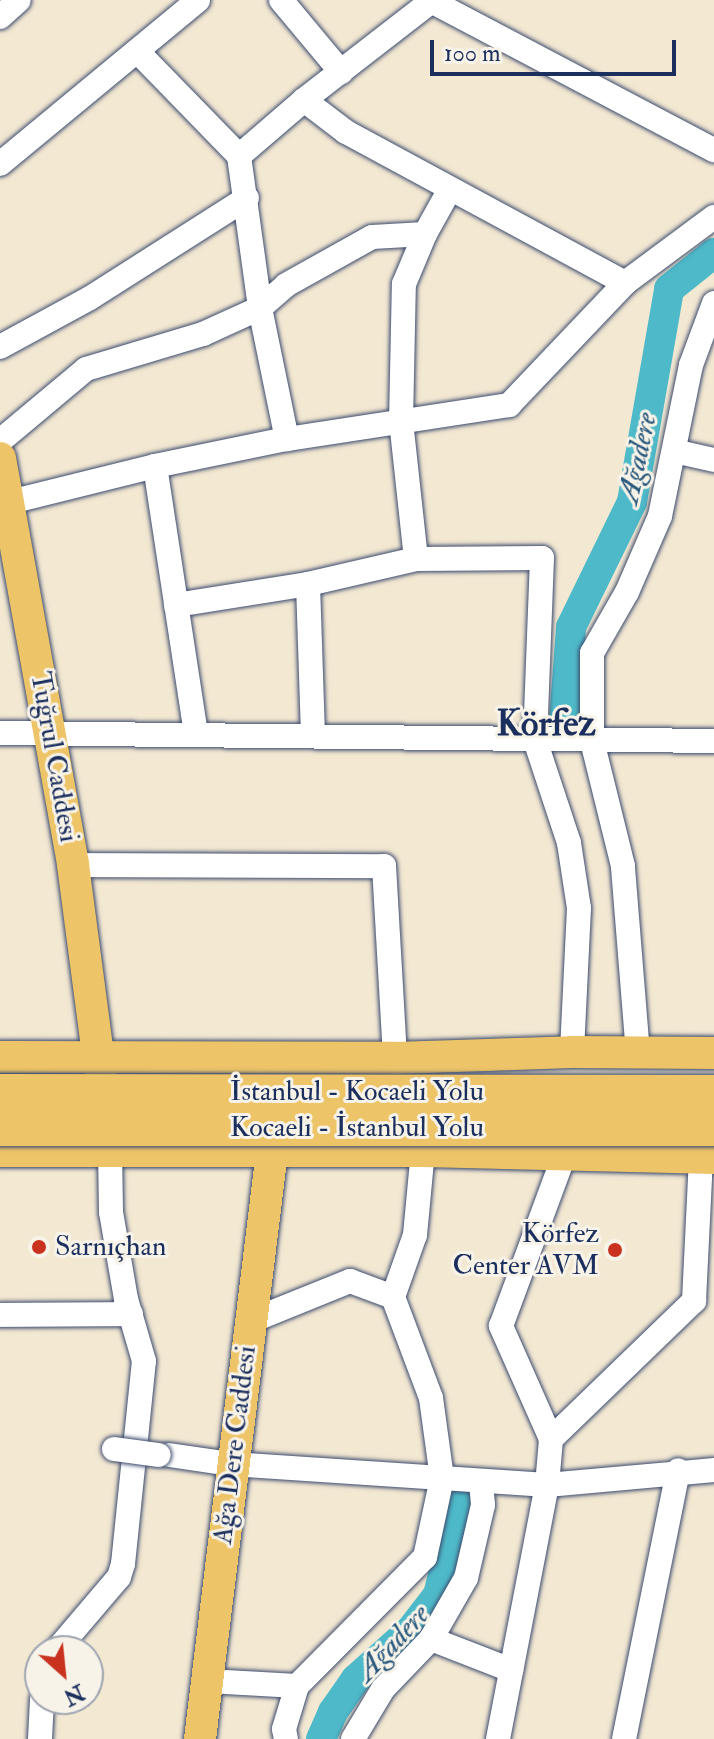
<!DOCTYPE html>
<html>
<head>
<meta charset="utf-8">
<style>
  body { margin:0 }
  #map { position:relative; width:714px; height:1739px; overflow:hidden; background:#f3e8d2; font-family:"IM FELL Double Pica",serif }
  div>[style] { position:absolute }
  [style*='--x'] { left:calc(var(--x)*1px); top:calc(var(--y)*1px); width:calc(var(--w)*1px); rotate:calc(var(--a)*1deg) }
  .river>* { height:30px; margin:-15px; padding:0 15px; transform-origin:15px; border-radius:15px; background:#4ebac9 }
  .roads { filter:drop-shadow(0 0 2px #3b4b6f) drop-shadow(0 0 2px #3b4b6f) }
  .minor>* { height:24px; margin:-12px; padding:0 12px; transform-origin:12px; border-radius:12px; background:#fff }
  .major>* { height:32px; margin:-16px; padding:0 16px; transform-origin:16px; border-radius:16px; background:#eec469 }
  .bridges { filter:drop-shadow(0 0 2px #3b4b6f) drop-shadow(0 0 2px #3b4b6f) }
  .minor-bridge>* { height:24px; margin:-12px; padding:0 12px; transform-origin:12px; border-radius:12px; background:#fff }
  .highway-bridge>* { height:36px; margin:-18px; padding:0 18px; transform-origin:18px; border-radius:18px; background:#eec469 }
  .dots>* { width:22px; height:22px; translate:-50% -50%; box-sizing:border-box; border:4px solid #f7f3e8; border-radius:50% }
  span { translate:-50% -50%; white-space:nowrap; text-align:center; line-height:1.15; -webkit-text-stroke:6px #f7f3e8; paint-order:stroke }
  .street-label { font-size:28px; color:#1b2f5e }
  .poi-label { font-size:28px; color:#1b2f5e }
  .right { translate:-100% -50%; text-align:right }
  .left { translate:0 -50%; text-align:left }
  .water-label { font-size:30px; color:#2a597e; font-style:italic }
  .district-label { font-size:36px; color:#1b2f5e; font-weight:700 }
  .north { position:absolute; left:24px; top:1635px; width:80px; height:80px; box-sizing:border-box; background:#f7f3e8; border:2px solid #9fa5b1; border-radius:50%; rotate:153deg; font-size:22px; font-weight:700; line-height:32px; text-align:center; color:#1b2f5e }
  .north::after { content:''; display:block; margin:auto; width:28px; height:36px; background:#c8321e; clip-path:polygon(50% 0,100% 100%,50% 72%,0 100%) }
  .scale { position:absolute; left:430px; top:40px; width:246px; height:36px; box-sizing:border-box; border:4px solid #1b2f5e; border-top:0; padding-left:10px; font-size:24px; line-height:28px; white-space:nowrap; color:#1b2f5e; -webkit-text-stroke:6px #f7f3e8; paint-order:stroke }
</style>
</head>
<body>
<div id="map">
  <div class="river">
    <div style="--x:564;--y:721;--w:94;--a:-85.7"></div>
    <div style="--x:571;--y:627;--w:139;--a:-64"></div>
    <div style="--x:632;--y:502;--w:216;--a:-80.1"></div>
    <div style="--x:669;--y:289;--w:58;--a:-38.7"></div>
    <div style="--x:321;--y:1739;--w:30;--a:-66"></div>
    <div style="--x:333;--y:1712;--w:40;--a:-55.1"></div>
    <div style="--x:356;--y:1679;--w:74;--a:-41.7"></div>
    <div style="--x:411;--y:1630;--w:44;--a:-52.4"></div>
    <div style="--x:438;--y:1595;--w:104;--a:-76.1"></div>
  </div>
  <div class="roads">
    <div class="minor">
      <div style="--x:281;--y:0;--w:94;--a:50.2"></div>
      <div style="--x:431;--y:1;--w:320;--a:27.8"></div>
      <div style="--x:0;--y:17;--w:25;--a:-42"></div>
      <div style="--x:137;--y:51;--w:146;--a:45.8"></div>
      <div style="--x:239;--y:156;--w:153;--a:82.1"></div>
      <div style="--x:260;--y:308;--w:134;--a:78.4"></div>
      <div style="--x:304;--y:100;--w:53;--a:37.3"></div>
      <div style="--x:346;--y:132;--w:317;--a:28.4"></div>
      <div style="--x:239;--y:156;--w:86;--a:-40.7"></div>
      <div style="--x:304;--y:100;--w:163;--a:-37.8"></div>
      <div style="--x:0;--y:164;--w:257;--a:-39.6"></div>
      <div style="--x:0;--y:347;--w:102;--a:-28.6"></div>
      <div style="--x:90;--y:298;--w:186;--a:-32.5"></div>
      <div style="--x:0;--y:441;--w:112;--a:-39.9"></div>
      <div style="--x:86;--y:369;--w:122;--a:-16.7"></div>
      <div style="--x:203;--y:334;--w:63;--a:-24.5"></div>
      <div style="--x:260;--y:308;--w:35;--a:-41"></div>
      <div style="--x:286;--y:285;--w:98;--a:-29.2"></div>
      <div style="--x:372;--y:237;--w:53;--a:-3.2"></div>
      <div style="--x:674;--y:451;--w:41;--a:12.7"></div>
      <div style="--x:155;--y:466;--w:270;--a:81.3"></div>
      <div style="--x:10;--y:502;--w:149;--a:-13.9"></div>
      <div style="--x:155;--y:466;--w:135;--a:-11.6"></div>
      <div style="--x:287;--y:439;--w:225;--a:-8.7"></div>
      <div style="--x:509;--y:405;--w:168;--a:-46.4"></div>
      <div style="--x:625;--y:283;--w:111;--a:-36.6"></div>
      <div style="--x:416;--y:559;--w:138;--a:-96.2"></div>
      <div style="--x:401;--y:422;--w:138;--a:-88.8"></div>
      <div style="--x:404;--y:284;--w:54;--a:-67.2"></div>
      <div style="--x:425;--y:234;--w:51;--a:-60.9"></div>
      <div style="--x:176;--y:605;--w:134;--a:-9"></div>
      <div style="--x:0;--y:733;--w:714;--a:0.64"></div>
      <div style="--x:313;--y:735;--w:151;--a:-91.9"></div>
      <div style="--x:308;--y:584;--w:111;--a:-13"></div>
      <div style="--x:416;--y:559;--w:126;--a:-0.5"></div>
      <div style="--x:542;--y:558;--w:182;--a:92.2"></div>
      <div style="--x:535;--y:740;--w:108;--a:71.7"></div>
      <div style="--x:569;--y:843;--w:66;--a:81.3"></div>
      <div style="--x:579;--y:908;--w:144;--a:92.8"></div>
      <div style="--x:73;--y:865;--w:311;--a:0.2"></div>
      <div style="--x:384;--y:866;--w:192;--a:86.7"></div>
      <div style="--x:638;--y:1054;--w:189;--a:-94.6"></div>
      <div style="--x:623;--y:866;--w:129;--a:-103.9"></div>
      <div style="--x:592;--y:741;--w:88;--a:-90"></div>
      <div style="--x:592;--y:653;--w:70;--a:-60.2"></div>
      <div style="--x:627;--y:592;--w:83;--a:-66.5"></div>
      <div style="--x:660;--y:516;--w:154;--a:-78.4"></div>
      <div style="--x:691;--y:365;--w:66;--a:-69.6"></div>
      <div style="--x:393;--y:1297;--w:66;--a:-70.5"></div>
      <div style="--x:415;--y:1235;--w:84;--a:-84.6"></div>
      <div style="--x:0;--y:1315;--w:131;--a:-0.4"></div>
      <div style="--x:251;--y:1321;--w:107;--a:-22"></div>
      <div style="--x:350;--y:1281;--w:46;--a:20.4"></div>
      <div style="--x:393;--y:1297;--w:108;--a:69.4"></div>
      <div style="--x:431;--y:1398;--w:81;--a:82.2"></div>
      <div style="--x:442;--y:1478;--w:81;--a:102.1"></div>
      <div style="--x:425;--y:1557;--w:182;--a:134.8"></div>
      <div style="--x:297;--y:1686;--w:45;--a:106.8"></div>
      <div style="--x:284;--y:1729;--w:10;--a:79"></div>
      <div style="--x:551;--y:1439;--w:124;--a:-113.9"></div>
      <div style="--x:501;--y:1326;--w:184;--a:-69.7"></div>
      <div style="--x:169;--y:1455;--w:63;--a:8.3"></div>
      <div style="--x:231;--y:1464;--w:317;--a:3.8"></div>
      <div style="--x:547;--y:1485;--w:168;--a:-5.1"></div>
      <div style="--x:431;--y:1639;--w:86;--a:21.2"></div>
      <div style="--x:56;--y:1651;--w:97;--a:-49.6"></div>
      <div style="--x:119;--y:1577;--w:14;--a:-73"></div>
      <div style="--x:123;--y:1564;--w:204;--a:-84.1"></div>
      <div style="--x:144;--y:1361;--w:65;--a:-106.2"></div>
      <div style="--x:126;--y:1299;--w:88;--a:-99.8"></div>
      <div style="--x:111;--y:1212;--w:61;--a:-90.9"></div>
      <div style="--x:208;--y:1681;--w:89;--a:3.2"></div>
      <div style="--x:40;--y:1739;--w:40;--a:-87.1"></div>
      <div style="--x:353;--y:1739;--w:58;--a:-59"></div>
      <div style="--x:383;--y:1689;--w:69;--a:-46.2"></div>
      <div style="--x:431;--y:1639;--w:70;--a:-60.2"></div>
      <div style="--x:466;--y:1578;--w:75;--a:-76.9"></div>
      <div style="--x:483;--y:1505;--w:23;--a:-95"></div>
      <div style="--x:498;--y:1739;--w:259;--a:-79.1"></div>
      <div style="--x:547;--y:1485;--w:46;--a:-85"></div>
      <div style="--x:551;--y:1439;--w:199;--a:-44"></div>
      <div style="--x:694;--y:1301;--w:144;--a:-87.2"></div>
      <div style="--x:624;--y:1739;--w:274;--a:-78.6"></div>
    </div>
    <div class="major">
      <div style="--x:0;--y:458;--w:413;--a:79.8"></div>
      <div style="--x:73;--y:865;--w:215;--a:82.5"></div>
      <div style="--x:0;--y:1057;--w:395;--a:0.1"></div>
      <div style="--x:395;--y:1058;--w:177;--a:-1.9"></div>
      <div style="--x:572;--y:1052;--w:142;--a:0.4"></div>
      <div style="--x:0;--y:1151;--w:423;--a:0"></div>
      <div style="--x:423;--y:1151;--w:291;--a:1.4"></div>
      <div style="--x:200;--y:1739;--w:591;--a:-83.01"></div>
    </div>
  </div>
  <div class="bridges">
    <div class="minor-bridge">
      <div style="--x:114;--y:1449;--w:45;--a:7.6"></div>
    </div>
    <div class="highway-bridge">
      <div style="--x:0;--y:1092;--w:714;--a:0.08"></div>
      <div style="--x:0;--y:1128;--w:714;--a:0"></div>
    </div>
  </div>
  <div class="dots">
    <div style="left:39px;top:1247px;background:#c8321e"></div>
    <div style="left:615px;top:1250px;background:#c8321e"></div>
  </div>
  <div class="street-label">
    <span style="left:54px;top:757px;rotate:80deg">Tuğrul Caddesi</span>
    <span style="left:357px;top:1092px">İstanbul - Kocaeli Yolu</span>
    <span style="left:357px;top:1128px">Kocaeli - İstanbul Yolu</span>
    <span style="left:235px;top:1445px;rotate:-83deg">Ağa Dere Caddesi</span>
  </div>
  <div class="poi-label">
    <span class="right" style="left:599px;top:1250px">Körfez<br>Center AVM</span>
    <span class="left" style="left:55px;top:1247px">Sarnıçhan</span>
  </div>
  <div class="water-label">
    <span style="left:638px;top:458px;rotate:-78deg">Ağadere</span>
    <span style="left:393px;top:1643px;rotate:-47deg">Ağadere</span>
  </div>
  <div class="district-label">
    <span style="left:546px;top:724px">Körfez</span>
  </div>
  <div class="north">N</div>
  <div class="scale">100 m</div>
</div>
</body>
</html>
